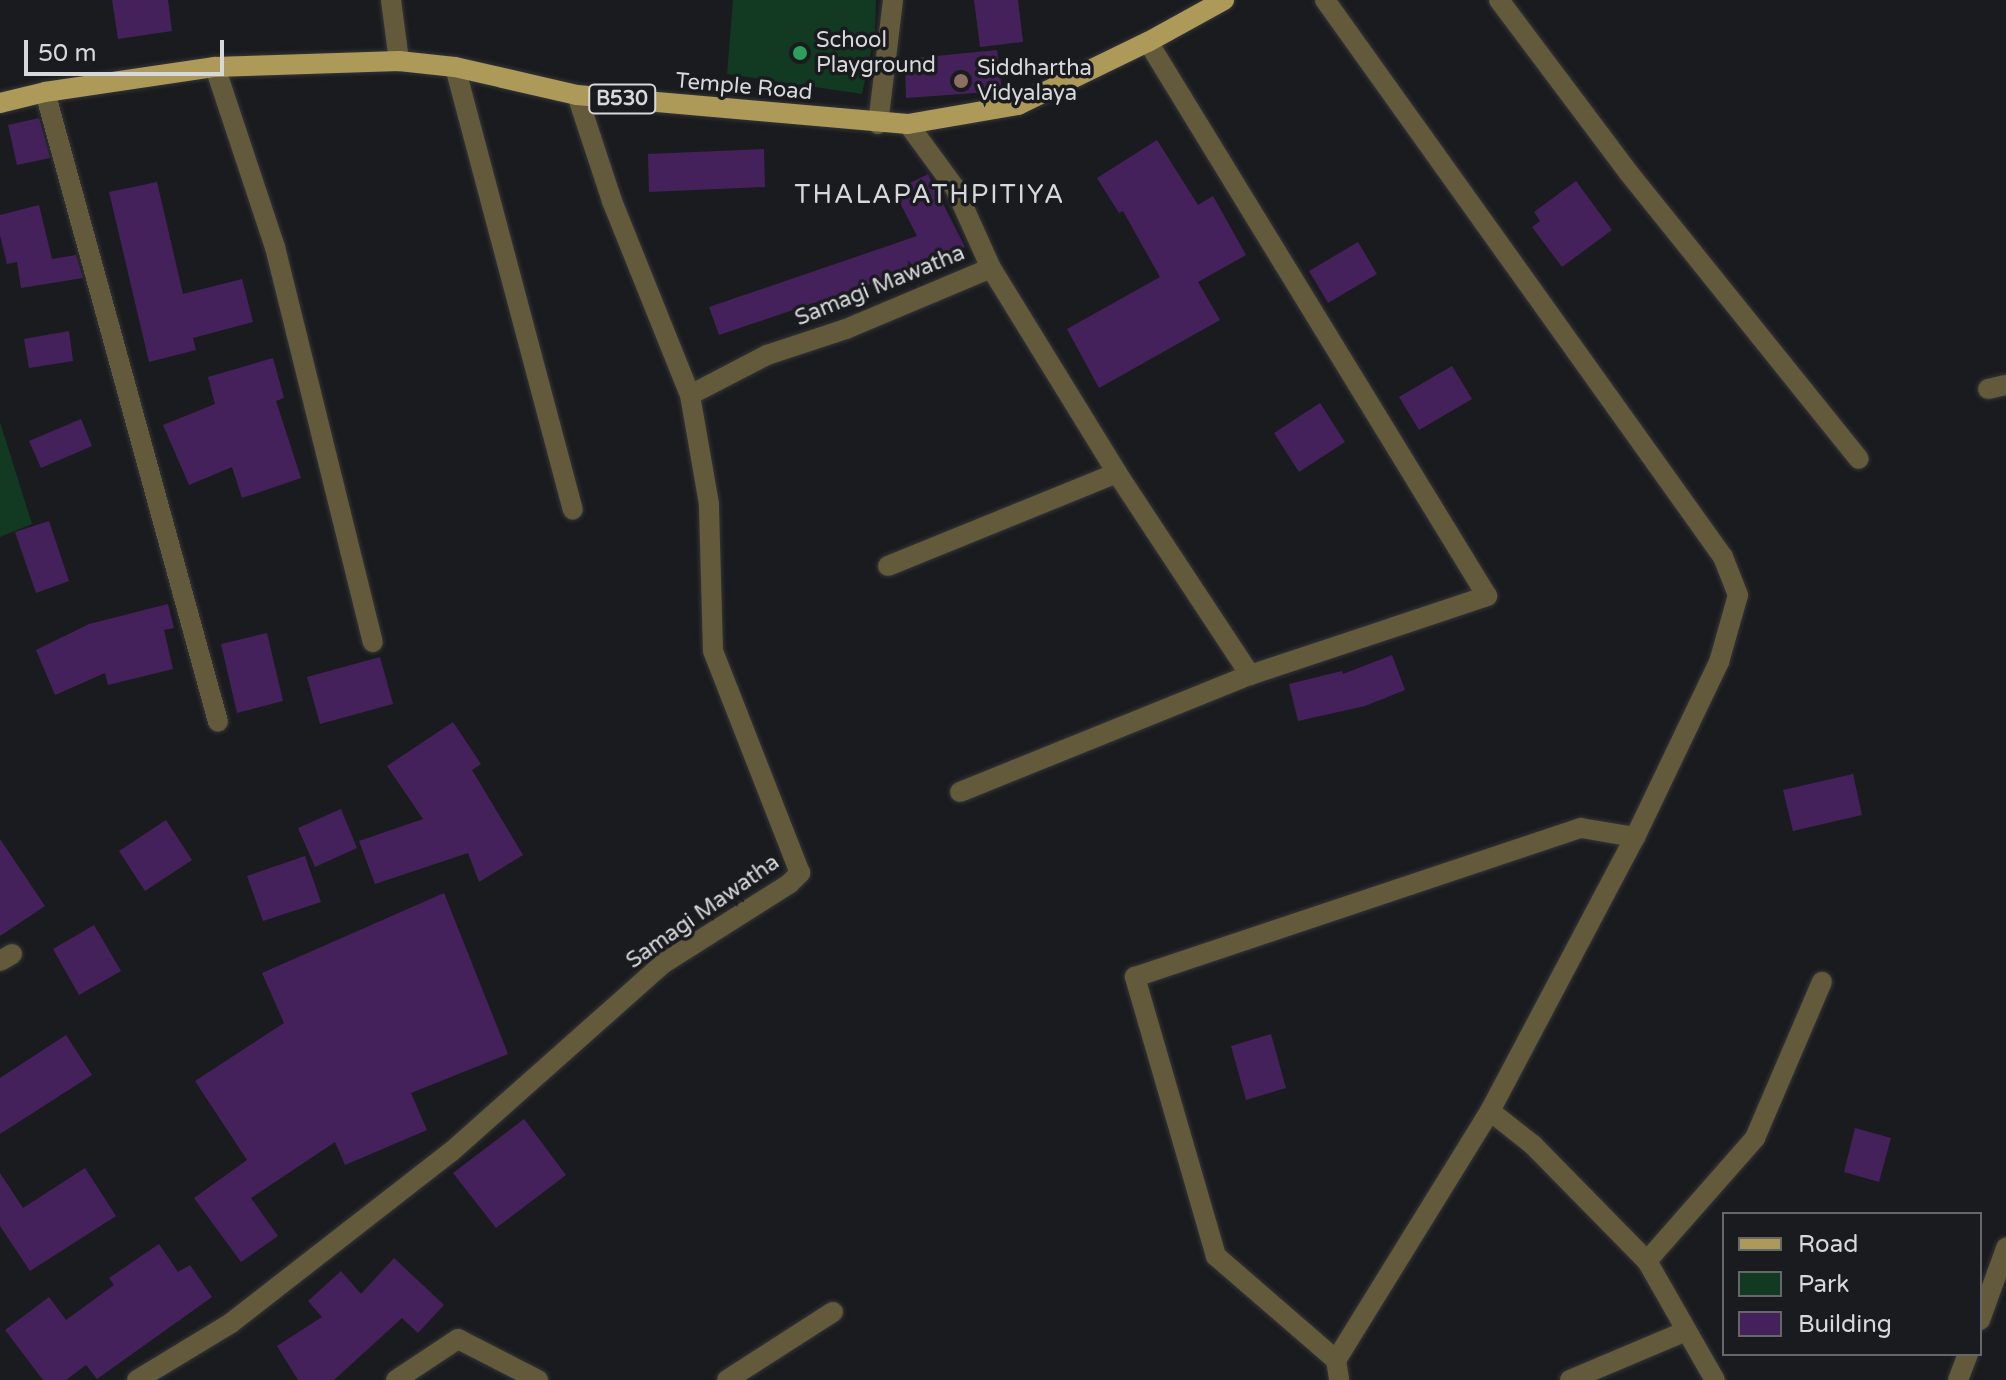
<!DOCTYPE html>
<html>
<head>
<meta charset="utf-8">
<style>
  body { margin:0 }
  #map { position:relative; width:2006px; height:1380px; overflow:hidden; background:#1a1b1e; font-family:"Varela Round",sans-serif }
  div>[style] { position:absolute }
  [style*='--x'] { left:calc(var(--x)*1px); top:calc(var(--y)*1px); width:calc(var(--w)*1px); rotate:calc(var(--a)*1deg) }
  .green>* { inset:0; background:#123921 }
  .building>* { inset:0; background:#45215c }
  .roads { filter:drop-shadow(0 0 2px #343538) drop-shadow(0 0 2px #343538) }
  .minor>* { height:20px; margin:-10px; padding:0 10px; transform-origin:10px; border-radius:10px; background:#635a3c }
  .primary>* { height:20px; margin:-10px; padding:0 10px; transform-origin:10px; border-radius:10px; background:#ad9a59 }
  .dots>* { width:22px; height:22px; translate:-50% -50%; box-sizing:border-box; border:4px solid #1a1b1e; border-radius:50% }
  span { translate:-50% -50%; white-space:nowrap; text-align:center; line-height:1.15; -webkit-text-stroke:7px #1a1b1e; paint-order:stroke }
  .shield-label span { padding:2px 6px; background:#1a1b1e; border:2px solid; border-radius:6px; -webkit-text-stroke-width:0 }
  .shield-label { font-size:20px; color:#d7d8da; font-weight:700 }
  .poi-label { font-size:22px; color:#d7d8da }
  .left { translate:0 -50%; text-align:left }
  .street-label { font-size:22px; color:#d7d8da }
  .quarter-label { font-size:26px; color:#d7d8da; letter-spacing:2px }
  .legend { position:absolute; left:1722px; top:1212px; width:260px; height:144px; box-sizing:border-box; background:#1a1b1e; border:2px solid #666769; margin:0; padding:10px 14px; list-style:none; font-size:24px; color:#d7d8da }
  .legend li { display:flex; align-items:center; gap:16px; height:40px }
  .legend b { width:40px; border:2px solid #666769 }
  .scale { position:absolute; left:24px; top:40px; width:200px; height:36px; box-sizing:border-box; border:4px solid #d7d8da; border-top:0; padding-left:10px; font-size:24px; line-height:28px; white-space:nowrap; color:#d7d8da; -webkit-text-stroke:6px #1a1b1e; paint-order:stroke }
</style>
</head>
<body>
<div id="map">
  <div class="green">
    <div style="clip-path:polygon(733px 0,876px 0,875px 32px,862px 94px,727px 74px)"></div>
    <div style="clip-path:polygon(0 422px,32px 524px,0 537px)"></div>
  </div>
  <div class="building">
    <div style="clip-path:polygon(112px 0,168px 0,172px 31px,118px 39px)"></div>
    <div style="clip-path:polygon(974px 0,1018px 0,1023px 42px,980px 47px)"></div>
    <div style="clip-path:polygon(997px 50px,1002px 91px,906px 98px,905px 59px)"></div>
    <div style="clip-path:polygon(39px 118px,50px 158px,17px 165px,8px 125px)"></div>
    <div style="clip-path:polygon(1157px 140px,1198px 205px,1213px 196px,1246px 255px,1198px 282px,1220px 320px,1099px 388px,1067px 329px,1160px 277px,1123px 211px,1119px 213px,1097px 178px)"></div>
    <div style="clip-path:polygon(764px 149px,765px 187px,649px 192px,648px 154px)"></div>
    <div style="clip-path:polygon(928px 174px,965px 247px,932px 263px,719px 335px,709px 307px,917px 236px,894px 191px)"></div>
    <div style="clip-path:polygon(1576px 181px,1612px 230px,1562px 267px,1532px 227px,1540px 221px,1534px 212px)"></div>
    <div style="clip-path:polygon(157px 182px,183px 294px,242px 279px,253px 322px,193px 338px,196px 350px,149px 362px,109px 192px)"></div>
    <div style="clip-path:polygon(39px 205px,52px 259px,76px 255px,83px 278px,21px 288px,17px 262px,7px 264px,0 235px,0 215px)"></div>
    <div style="clip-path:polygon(1358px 242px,1377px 274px,1328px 303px,1309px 271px)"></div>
    <div style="clip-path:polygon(69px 331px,73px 361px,29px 368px,24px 339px)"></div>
    <div style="clip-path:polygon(273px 358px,284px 398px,276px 401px,301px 478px,242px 498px,232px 467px,189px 485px,163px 425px,215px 404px,208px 377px)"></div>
    <div style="clip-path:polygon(1452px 366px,1472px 399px,1419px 430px,1399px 397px)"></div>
    <div style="clip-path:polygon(1320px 403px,1345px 442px,1299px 472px,1274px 433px)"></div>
    <div style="clip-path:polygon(81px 419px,92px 446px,41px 468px,29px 441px)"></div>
    <div style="clip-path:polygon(49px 521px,69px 581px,36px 593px,15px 532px)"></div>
    <div style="clip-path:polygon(168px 604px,174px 628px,164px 630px,173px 669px,108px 685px,105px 673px,55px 695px,36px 650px,89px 624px)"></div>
    <div style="clip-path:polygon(267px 633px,283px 701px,237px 713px,221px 644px)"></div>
    <div style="clip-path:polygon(1392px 655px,1405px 690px,1365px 706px,1298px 721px,1289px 684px,1342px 671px,1343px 674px)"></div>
    <div style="clip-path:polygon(380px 657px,393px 704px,320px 724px,307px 677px)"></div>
    <div style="clip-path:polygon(453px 722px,481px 764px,472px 770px,523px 855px,479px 882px,468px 853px,375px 884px,359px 841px,423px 819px,387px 766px)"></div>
    <div style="clip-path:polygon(1853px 774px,1862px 815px,1793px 831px,1783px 790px)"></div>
    <div style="clip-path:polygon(341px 809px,357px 848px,315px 867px,298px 828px)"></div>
    <div style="clip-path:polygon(166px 820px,192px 860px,145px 891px,119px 851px)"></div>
    <div style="clip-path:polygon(0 839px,45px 906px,0 936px)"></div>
    <div style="clip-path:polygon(305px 856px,321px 902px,263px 921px,247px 876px)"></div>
    <div style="clip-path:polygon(444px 893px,508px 1054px,411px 1093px,427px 1130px,345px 1165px,335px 1142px,251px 1198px,278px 1236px,241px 1262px,194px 1198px,247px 1160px,195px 1081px,284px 1023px,262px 973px)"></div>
    <div style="clip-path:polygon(94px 925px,121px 971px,79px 995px,53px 949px)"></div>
    <div style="clip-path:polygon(1271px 1034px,1286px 1088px,1246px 1100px,1231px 1046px)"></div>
    <div style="clip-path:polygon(66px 1035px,92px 1075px,0 1134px,0 1078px)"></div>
    <div style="clip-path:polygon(524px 1119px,566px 1175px,496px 1228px,453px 1173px)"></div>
    <div style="clip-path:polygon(1855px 1128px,1891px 1138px,1879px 1182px,1844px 1172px)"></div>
    <div style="clip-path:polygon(85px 1168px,116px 1216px,30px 1271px,0 1226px,0 1173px,23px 1208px)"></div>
    <div style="clip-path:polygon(159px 1244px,178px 1272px,190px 1265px,212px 1297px,97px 1379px,86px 1365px,66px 1380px,43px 1380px,5px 1330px,49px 1297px,66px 1320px,114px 1285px,109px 1278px)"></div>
    <div style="clip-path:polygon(394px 1258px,444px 1305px,418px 1333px,402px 1318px,334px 1380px,298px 1380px,277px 1346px,322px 1317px,308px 1301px,341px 1271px,361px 1294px)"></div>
  </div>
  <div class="roads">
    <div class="minor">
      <div style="--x:391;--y:0;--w:62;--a:82.5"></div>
      <div style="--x:1325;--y:0;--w:685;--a:54.45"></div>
      <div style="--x:1723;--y:557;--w:41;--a:68.5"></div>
      <div style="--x:1738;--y:595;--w:70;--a:105.8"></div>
      <div style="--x:1719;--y:662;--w:194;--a:115.6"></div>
      <div style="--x:1635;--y:837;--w:310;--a:117.9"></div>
      <div style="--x:1490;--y:1111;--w:293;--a:121.7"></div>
      <div style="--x:1336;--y:1360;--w:20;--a:81"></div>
      <div style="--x:1499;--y:0;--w:215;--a:53.1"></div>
      <div style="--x:1628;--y:172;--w:368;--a:51.2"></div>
      <div style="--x:215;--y:67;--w:190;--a:71.6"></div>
      <div style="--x:275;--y:247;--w:407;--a:76.1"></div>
      <div style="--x:455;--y:67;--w:458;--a:75.1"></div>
      <div style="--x:45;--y:92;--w:653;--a:74.64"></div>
      <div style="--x:577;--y:95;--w:112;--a:71.7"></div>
      <div style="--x:612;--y:201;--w:209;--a:68.1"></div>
      <div style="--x:878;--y:124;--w:125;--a:-83.1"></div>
      <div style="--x:908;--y:124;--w:79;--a:53.7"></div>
      <div style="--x:955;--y:188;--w:88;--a:65.8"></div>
      <div style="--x:991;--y:268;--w:241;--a:58.4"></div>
      <div style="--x:1117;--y:473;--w:242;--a:56.6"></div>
      <div style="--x:1988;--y:389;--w:18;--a:-13"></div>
      <div style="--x:888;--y:566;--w:247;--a:-22.1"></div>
      <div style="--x:960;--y:792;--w:313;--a:-22"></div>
      <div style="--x:1250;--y:675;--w:250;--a:-18.4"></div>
      <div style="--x:1487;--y:596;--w:649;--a:-121.46"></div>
      <div style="--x:0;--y:961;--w:14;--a:-30"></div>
      <div style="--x:1490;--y:1111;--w:55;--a:38.3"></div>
      <div style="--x:1533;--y:1145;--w:163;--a:45.5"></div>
      <div style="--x:1647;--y:1261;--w:137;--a:60.3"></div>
      <div style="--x:1647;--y:1261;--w:164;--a:-48.7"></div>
      <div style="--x:1755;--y:1138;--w:170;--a:-66.8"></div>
      <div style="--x:1980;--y:1320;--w:77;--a:-70.1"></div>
      <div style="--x:1336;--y:1360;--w:159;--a:-139.1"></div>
      <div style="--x:1216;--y:1256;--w:291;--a:-106.2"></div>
      <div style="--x:1135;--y:977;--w:470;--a:-18.5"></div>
      <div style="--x:1581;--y:828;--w:55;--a:9.5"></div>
      <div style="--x:137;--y:1380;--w:110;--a:-31.2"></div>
      <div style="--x:231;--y:1323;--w:279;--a:-37.9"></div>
      <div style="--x:451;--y:1152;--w:285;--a:-41.6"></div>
      <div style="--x:664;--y:963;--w:148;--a:-32.3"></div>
      <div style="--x:789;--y:884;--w:16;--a:-45"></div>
      <div style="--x:800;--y:873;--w:238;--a:-111.4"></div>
      <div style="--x:713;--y:651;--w:147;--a:-91.6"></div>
      <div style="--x:709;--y:504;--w:111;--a:-99.9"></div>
      <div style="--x:690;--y:395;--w:87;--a:-27.5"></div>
      <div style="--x:767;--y:355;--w:83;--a:-18.2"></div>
      <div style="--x:846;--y:329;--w:157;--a:-22.8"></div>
      <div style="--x:396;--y:1380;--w:74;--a:-33.5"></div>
      <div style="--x:458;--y:1339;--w:90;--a:27.1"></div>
      <div style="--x:727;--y:1380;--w:126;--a:-32.7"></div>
      <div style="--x:1570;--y:1380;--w:126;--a:-22.9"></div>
      <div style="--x:1958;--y:1380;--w:28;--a:-69"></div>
    </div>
    <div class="primary">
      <div style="--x:0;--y:103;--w:46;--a:-13.7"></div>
      <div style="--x:45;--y:92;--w:172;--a:-8.4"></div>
      <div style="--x:215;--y:67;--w:184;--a:-1.9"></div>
      <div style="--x:399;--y:61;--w:56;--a:6.1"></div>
      <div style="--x:455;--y:67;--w:125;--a:12.9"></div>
      <div style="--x:577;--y:95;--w:332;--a:5"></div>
      <div style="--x:908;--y:124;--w:112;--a:-9.8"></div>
      <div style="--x:1018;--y:105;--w:144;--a:-25.9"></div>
      <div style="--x:1148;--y:42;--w:87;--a:-28.9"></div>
    </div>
  </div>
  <div class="dots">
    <div style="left:800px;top:53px;background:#2e9e5b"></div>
    <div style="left:961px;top:81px;background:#8d6e63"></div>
  </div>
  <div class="shield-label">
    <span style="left:622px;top:99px">B530</span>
  </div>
  <div class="poi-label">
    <span class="left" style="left:816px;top:53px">School<br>Playground</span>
    <span class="left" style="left:977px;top:81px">Siddhartha<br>Vidyalaya</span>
  </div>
  <div class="street-label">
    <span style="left:744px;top:87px;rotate:5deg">Temple Road</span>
    <span style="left:880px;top:286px;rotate:-22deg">Samagi Mawatha</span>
    <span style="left:703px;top:912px;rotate:-35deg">Samagi Mawatha</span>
  </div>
  <div class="quarter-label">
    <span style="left:930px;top:195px">THALAPATHPITIYA</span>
  </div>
  <ul class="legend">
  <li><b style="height:10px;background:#ad9a59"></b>Road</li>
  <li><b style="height:22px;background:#123921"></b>Park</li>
  <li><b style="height:22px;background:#45215c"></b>Building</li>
  </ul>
  <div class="scale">50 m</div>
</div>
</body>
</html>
